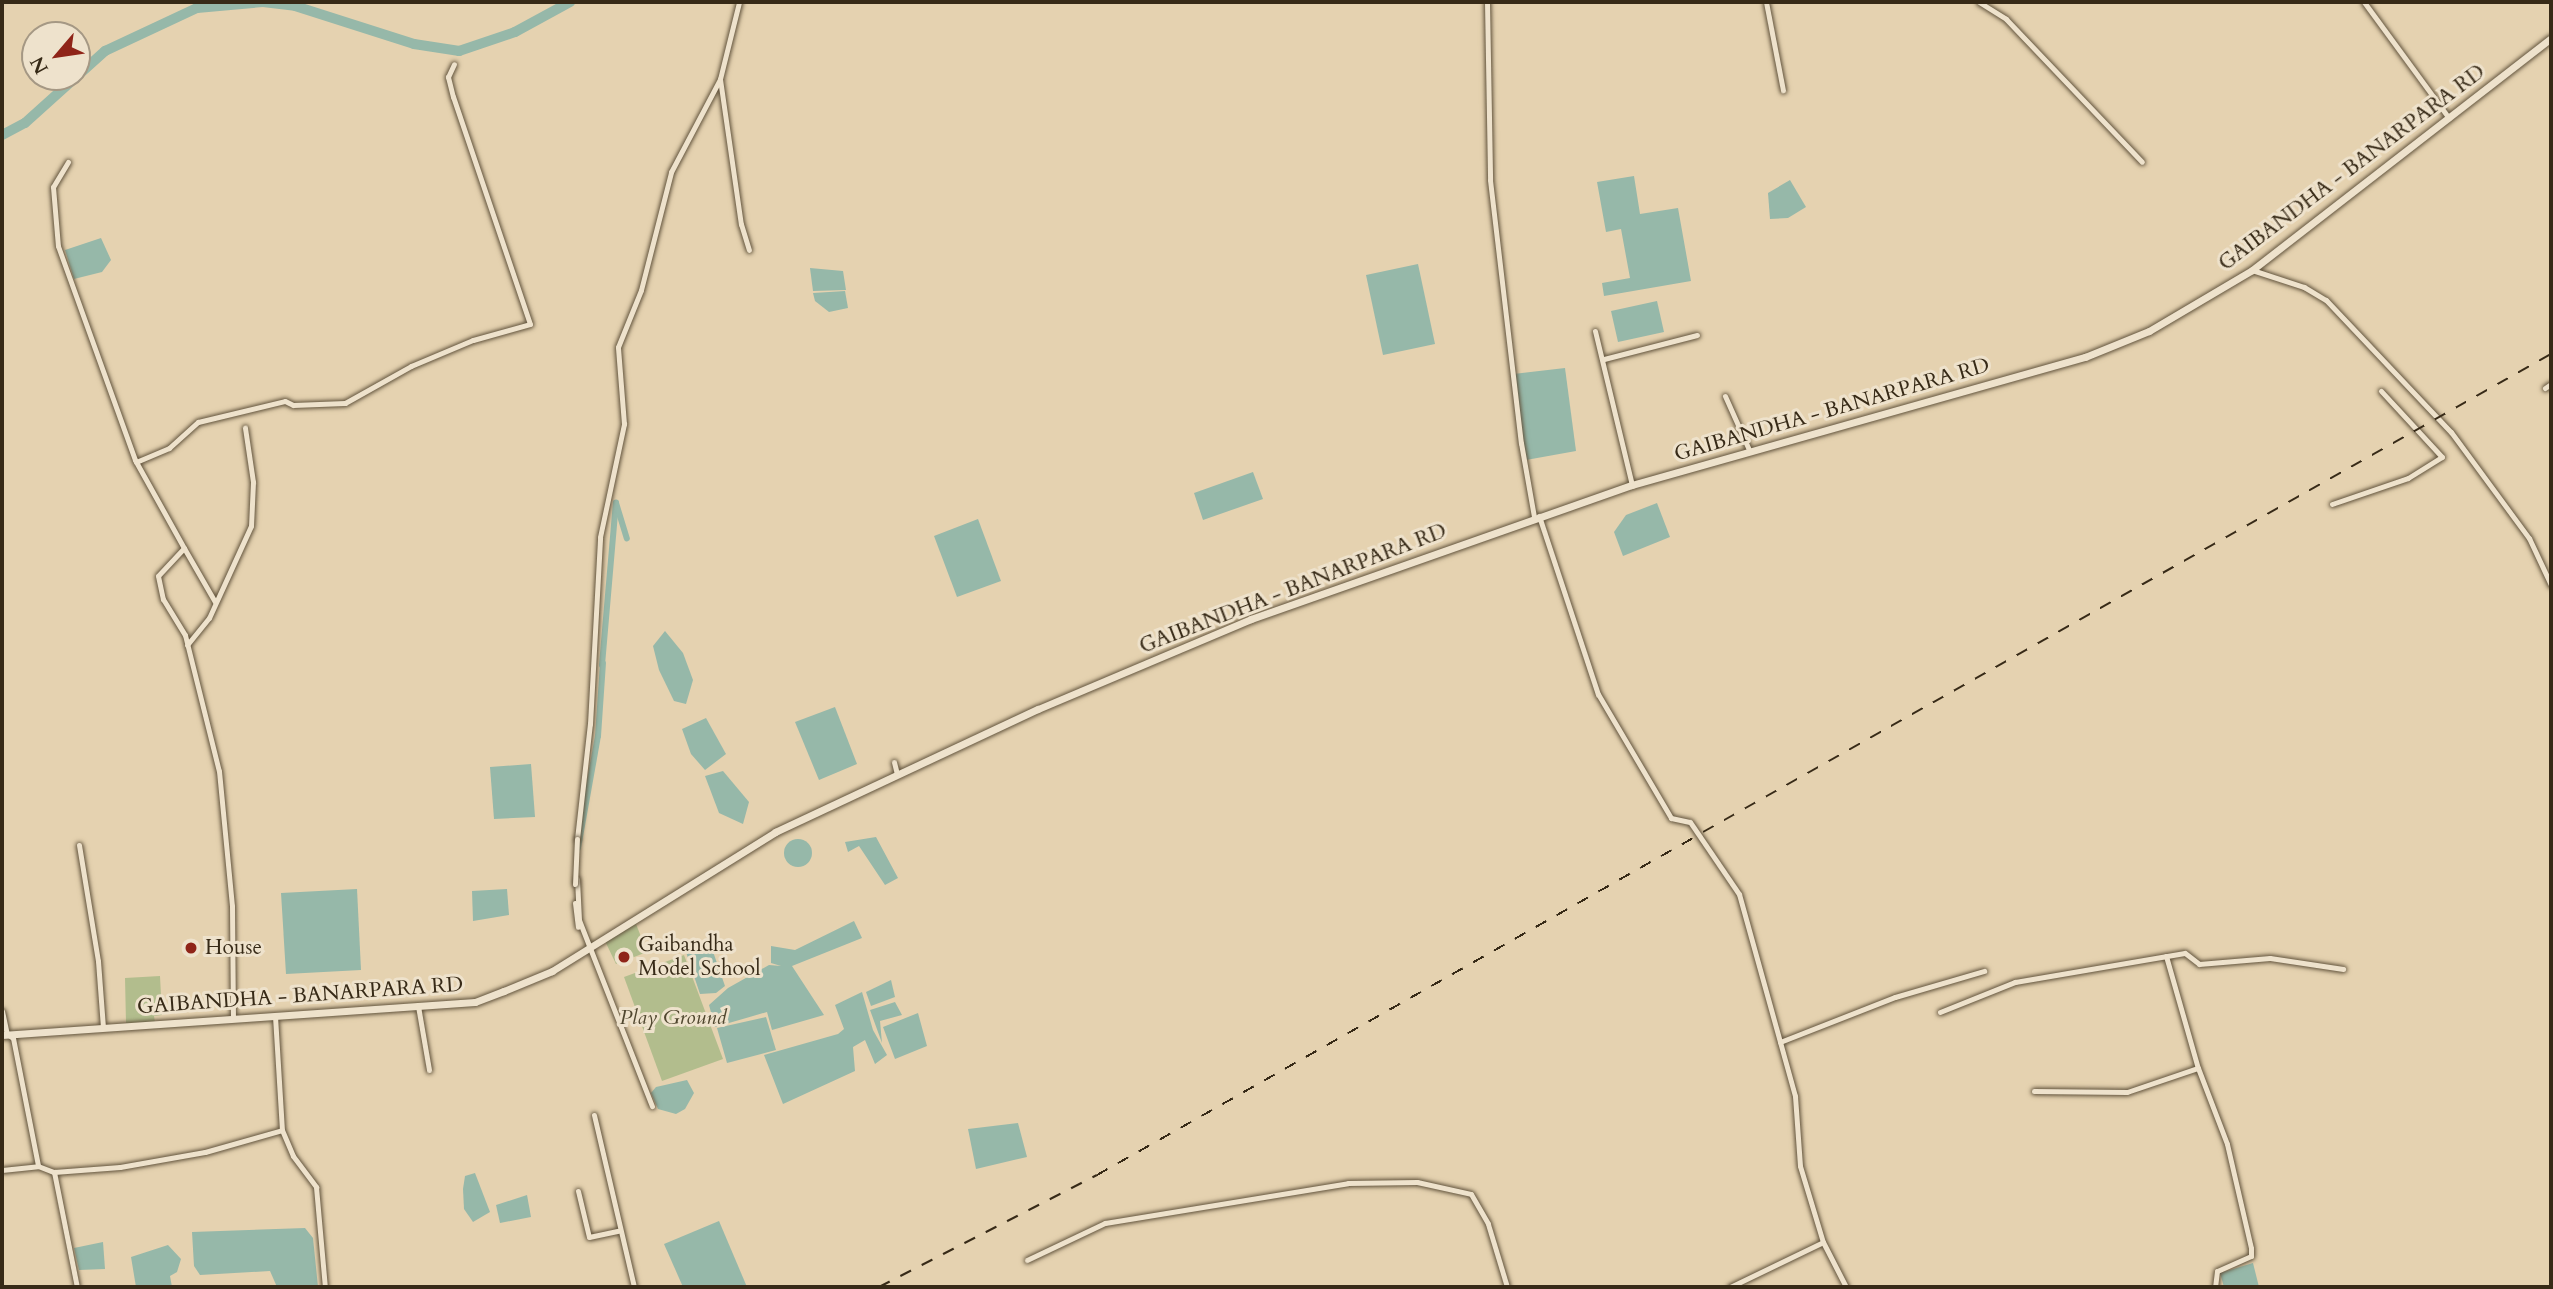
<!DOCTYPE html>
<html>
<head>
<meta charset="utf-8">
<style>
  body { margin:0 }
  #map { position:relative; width:2553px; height:1289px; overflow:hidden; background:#e5d2b0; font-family:Cardo,serif }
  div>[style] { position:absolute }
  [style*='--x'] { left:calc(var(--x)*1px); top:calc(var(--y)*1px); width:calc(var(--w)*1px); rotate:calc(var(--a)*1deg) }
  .green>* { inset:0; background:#b2bd8d }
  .water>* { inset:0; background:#96b8a9 }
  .round { border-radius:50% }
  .canal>* { height:6px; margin:-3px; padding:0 3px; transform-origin:3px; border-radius:3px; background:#96b8a9 }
  .river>* { height:10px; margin:-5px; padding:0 5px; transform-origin:5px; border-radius:5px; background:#96b8a9 }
  .roads { filter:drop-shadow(0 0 2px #62543d) drop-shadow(0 0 2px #62543d) }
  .street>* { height:5px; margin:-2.5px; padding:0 2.5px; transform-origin:2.5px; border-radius:2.5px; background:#eee2cc }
  .secondary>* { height:7px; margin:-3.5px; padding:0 3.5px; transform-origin:3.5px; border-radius:3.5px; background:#eee2cc }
  .rail>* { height:2px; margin-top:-1px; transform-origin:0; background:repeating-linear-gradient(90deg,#372a17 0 12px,transparent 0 24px) }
  .bridges { filter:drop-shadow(0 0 2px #62543d) drop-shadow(0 0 2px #62543d) }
  .street-bridge>* { height:5px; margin:-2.5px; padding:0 2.5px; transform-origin:2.5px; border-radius:2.5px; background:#eee2cc }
  .dots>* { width:19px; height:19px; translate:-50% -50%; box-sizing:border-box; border:4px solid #eee2cc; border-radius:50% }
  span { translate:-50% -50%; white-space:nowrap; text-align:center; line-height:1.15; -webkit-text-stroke:6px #eee2cc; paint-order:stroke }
  .street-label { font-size:21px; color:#372a17 }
  .poi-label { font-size:21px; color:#372a17 }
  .left { translate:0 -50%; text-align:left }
  .park-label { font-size:21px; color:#50472f; font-style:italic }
  .frame { position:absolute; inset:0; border:4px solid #372a17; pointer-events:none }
  .north { position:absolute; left:21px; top:21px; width:70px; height:70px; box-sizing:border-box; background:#eee2cc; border:2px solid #a59884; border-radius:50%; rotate:241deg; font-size:19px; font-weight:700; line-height:28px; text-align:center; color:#372a17 }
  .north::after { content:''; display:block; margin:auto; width:24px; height:32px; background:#8f2418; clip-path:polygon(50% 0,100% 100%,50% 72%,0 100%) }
</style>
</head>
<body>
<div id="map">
  <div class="green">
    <div style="clip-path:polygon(636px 924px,647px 952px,616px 964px,605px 941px)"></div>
    <div style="clip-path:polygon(684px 955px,723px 1059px,662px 1081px,624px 977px)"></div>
    <div style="clip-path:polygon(160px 976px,162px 1015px,154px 1016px,155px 1022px,126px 1023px,125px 978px)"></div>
  </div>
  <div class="water">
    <div style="clip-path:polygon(1634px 176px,1640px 214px,1678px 208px,1691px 281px,1604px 296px,1602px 283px,1630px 278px,1621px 229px,1606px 232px,1597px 182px)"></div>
    <div style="clip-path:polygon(1790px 180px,1806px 207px,1788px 218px,1770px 219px,1768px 193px)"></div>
    <div style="clip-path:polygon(101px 238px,111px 260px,102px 272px,74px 279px,65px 250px)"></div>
    <div style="clip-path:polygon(1418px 264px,1435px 344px,1383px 355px,1366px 275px)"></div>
    <div style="clip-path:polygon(810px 268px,843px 271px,846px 290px,813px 291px)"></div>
    <div style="clip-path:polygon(845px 291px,848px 308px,829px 312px,815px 301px,813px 293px)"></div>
    <div style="clip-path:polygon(1657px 301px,1664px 332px,1618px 342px,1611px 311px)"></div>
    <div style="clip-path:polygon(1565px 368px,1576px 451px,1526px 460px,1514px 374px)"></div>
    <div style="clip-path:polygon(1253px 472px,1263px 499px,1203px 520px,1194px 493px)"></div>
    <div style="clip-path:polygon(1657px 503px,1670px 537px,1623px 556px,1614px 532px,1626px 515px)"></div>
    <div style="clip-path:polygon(978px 519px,1001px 581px,957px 597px,934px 536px)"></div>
    <div style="clip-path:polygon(665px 631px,683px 653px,693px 680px,686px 704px,674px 701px,659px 670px,653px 646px)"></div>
    <div style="clip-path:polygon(835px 707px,857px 764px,819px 780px,795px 722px)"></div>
    <div style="clip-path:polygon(706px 718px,726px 754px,705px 770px,691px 754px,682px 729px)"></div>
    <div style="clip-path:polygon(531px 764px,535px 817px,494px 819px,490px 767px)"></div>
    <div style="clip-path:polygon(723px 771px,749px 802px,743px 824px,719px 813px,705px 776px)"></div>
    <div style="clip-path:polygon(876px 837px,898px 878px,885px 885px,859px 846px,848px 852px,845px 842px)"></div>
    <div class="round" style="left:784px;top:839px;width:28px;height:28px"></div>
    <div style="clip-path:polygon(357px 889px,361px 970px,286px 974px,281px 893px)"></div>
    <div style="clip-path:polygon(507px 889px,509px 915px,473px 921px,472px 891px)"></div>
    <div style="clip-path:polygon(854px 921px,862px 938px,792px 966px,824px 1015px,772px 1030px,767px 1012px,715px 1027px,709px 1005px,728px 988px,769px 965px,781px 966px,771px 963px,771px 946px,795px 950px)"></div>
    <div style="clip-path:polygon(710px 943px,725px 986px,716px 993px,700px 994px,686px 952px)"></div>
    <div style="clip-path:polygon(891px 980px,895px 997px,871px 1006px,866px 992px)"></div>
    <div style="clip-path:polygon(862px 992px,873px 1030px,887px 1055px,875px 1064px,865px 1040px,853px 1047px,855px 1071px,783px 1104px,764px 1055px,838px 1034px,844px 1029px,835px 1005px)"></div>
    <div style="clip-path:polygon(895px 1002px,902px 1015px,880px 1021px,882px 1043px,870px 1010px)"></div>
    <div style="clip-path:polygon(918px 1013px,927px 1046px,895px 1059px,883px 1027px)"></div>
    <div style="clip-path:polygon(766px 1017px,776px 1050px,727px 1063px,717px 1028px)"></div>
    <div style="clip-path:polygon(687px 1080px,694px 1093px,685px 1109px,676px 1114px,658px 1109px,651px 1093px,656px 1087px)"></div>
    <div style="clip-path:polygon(1018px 1123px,1027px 1157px,976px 1169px,968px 1129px)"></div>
    <div style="clip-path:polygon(475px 1173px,490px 1212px,473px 1222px,464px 1209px,463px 1189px,465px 1176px)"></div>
    <div style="clip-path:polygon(527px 1195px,531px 1217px,500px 1223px,496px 1205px)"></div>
    <div style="clip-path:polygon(719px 1221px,747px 1287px,683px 1287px,664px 1244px)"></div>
    <div style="clip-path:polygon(305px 1228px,313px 1238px,318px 1287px,277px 1287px,270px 1271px,200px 1275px,194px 1266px,192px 1232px)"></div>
    <div style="clip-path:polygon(103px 1242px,105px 1269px,79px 1270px,74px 1248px)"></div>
    <div style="clip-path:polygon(168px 1245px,181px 1259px,177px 1272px,170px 1276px,172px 1287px,136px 1287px,131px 1257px)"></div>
    <div style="clip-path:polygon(2253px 1263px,2259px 1287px,2224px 1287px,2220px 1273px)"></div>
  </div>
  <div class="canal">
    <div style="--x:602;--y:665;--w:163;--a:-85.1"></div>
    <div style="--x:616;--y:503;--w:37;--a:73"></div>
    <div style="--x:578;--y:848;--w:114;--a:-79.9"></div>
    <div style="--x:598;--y:736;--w:73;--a:-86.1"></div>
  </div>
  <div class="river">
    <div style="--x:2;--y:135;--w:26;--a:-28"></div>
    <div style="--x:25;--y:123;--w:108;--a:-42"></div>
    <div style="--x:105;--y:51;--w:102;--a:-25.1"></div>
    <div style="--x:197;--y:8;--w:66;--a:-5.2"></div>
    <div style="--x:263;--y:2;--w:32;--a:7"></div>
    <div style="--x:295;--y:6;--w:125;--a:17.7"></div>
    <div style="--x:414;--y:44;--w:46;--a:8.8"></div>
    <div style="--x:459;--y:51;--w:59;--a:-18.7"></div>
    <div style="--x:515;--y:32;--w:63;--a:-28.6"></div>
  </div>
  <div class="roads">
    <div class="street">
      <div style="--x:1487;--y:2;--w:178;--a:89"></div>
      <div style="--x:1490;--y:180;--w:265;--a:83.3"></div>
      <div style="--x:1521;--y:443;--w:75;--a:80"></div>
      <div style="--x:1766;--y:2;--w:90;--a:79.1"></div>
      <div style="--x:1979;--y:2;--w:32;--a:32"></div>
      <div style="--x:2006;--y:19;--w:197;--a:46.4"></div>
      <div style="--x:2364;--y:2;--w:144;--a:53.8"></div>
      <div style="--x:720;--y:79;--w:147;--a:81.8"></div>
      <div style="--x:741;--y:224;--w:27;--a:73"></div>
      <div style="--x:68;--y:162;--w:29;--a:121"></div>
      <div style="--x:53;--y:187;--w:59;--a:85.2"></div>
      <div style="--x:58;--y:246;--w:227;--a:70.2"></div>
      <div style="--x:135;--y:460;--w:101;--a:60.9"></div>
      <div style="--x:184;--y:548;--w:38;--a:133"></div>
      <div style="--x:158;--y:576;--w:24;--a:78"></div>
      <div style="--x:163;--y:599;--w:42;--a:58.6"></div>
      <div style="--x:185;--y:635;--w:140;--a:76"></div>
      <div style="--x:219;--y:771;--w:136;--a:84.5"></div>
      <div style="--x:232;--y:906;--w:113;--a:89.5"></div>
      <div style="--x:2252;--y:270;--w:55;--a:18.1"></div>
      <div style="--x:2304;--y:287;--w:26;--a:31"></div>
      <div style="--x:2326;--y:300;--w:182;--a:46.6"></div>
      <div style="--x:2451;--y:432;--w:132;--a:53.7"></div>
      <div style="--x:2529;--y:538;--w:52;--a:64.9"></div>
      <div style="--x:1595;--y:331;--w:158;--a:76.5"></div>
      <div style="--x:1604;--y:359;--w:96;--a:-14.5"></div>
      <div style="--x:2545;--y:388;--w:7;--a:-34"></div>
      <div style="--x:1725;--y:396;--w:61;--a:65.9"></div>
      <div style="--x:136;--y:462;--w:36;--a:-23"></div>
      <div style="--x:169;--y:448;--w:39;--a:-42"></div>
      <div style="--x:198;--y:422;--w:89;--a:-13.6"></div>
      <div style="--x:285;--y:401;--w:9;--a:27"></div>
      <div style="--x:293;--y:405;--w:52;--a:-2.2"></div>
      <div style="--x:345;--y:403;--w:76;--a:-29.3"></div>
      <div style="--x:411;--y:366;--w:67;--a:-22.8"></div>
      <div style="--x:473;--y:340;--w:59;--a:-15.7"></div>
      <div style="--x:530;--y:324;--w:240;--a:-108.7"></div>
      <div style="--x:453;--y:97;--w:21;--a:-104"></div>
      <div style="--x:448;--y:77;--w:14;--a:-65"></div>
      <div style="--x:2332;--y:504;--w:80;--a:-18.9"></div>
      <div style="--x:2408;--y:478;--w:40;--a:-32"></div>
      <div style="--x:2442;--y:457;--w:90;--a:-132.7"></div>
      <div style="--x:1539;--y:516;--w:188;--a:71.7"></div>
      <div style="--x:1598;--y:694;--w:144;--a:59.5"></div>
      <div style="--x:1671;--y:818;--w:19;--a:12"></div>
      <div style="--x:1690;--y:822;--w:87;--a:55.8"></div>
      <div style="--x:1739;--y:894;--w:210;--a:74.5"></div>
      <div style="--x:1795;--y:1096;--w:70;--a:85.9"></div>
      <div style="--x:1800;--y:1166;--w:79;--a:73.2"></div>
      <div style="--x:1823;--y:1242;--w:51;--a:62.9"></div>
      <div style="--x:184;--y:548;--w:62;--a:60.1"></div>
      <div style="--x:187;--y:645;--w:35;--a:-51"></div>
      <div style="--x:209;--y:618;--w:101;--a:-65.5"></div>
      <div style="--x:251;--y:526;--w:44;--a:-87.4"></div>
      <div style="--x:253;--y:482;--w:55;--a:-98.4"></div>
      <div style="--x:894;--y:762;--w:12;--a:76"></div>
      <div style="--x:577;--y:839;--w:116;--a:-83.6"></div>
      <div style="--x:590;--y:724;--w:187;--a:-86.9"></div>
      <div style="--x:600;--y:537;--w:116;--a:-78"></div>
      <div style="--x:624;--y:424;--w:77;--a:-94.5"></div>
      <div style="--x:618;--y:347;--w:61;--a:-68"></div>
      <div style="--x:641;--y:290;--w:122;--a:-75.7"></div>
      <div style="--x:671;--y:172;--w:105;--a:-62.2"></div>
      <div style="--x:720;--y:79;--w:79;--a:-76.1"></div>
      <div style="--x:79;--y:845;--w:118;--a:80.7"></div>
      <div style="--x:98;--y:961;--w:67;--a:85.7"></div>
      <div style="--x:577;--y:879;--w:41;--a:87.2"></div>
      <div style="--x:579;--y:920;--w:200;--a:68.6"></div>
      <div style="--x:575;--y:903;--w:24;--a:83"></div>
      <div style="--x:2166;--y:956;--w:116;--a:74.1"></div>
      <div style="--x:2198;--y:1068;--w:81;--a:69.1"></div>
      <div style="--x:2227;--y:1144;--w:107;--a:77"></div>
      <div style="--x:2251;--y:1248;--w:8;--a:90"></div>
      <div style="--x:2251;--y:1256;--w:37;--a:156"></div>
      <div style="--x:2217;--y:1271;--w:16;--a:97"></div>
      <div style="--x:418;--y:1006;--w:65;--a:80.2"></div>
      <div style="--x:2;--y:1011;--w:24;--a:78"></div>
      <div style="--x:7;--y:1034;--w:7;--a:34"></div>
      <div style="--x:13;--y:1038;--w:130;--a:78.9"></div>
      <div style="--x:1940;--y:1012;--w:81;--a:-21.8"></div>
      <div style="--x:2015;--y:982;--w:172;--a:-9.7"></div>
      <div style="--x:2185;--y:953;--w:18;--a:38"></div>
      <div style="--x:2199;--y:964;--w:71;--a:-4.8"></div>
      <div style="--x:2270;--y:958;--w:74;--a:8.6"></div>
      <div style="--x:275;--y:1016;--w:114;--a:86.5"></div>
      <div style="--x:282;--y:1130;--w:28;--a:67"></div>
      <div style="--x:293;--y:1156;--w:39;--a:53"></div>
      <div style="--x:316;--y:1187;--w:100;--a:84.9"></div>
      <div style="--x:1780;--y:1042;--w:123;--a:-21.4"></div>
      <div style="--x:1895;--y:997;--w:93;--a:-16.3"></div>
      <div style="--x:2034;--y:1091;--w:93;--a:0.6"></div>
      <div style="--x:2127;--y:1092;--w:75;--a:-18.7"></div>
      <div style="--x:594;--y:1115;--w:177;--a:76.9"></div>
      <div style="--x:2;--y:1170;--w:36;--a:-6"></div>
      <div style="--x:38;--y:1166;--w:17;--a:21"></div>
      <div style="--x:54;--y:1172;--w:66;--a:-4.3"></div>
      <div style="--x:120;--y:1167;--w:86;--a:-10"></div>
      <div style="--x:205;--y:1152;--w:80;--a:-15.9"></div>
      <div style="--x:54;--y:1172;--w:117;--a:78.7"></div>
      <div style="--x:578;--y:1191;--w:47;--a:76.6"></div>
      <div style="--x:589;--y:1237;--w:30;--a:-12"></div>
      <div style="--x:1027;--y:1260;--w:86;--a:-25.4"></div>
      <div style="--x:1105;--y:1223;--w:246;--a:-9.3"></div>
      <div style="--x:1348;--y:1183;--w:69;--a:-0.8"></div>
      <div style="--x:1417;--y:1182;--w:55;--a:12.5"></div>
      <div style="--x:1471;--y:1194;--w:34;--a:60"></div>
      <div style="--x:1488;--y:1224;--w:66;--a:73.2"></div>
      <div style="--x:1730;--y:1287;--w:103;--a:-25.8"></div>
    </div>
    <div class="secondary">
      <div style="--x:2;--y:1035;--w:474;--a:-4"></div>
      <div style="--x:475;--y:1002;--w:31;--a:-21"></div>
      <div style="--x:504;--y:991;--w:52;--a:-22.6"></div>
      <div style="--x:552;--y:971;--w:263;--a:-31.9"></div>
      <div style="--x:775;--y:832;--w:290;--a:-25.1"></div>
      <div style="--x:1038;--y:709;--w:231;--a:-22.9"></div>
      <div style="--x:1251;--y:619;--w:404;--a:-19.4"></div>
      <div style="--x:1632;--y:485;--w:471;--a:-15.8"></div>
      <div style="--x:2085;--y:357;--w:69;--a:-22.1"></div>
      <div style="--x:2149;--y:331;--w:120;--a:-30.6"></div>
      <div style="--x:2252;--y:270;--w:378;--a:-37.8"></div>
    </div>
  </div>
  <div class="rail">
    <div style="--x:1703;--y:832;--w:973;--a:-29.41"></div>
    <div style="--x:879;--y:1287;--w:245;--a:-27.2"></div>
    <div style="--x:1097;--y:1175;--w:687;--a:-29.48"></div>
  </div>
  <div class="bridges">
    <div class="street-bridge">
      <div style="--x:575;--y:884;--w:45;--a:-87.5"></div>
    </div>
  </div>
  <div class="dots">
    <div style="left:191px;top:948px;background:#8f2418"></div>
    <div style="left:624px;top:957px;background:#8f2418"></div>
  </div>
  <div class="street-label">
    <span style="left:2352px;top:168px;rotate:-37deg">GAIBANDHA - BANARPARA RD</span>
    <span style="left:1832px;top:410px;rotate:-16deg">GAIBANDHA - BANARPARA RD</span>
    <span style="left:1293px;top:589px;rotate:-21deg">GAIBANDHA - BANARPARA RD</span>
    <span style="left:300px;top:996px;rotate:-4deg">GAIBANDHA - BANARPARA RD</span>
  </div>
  <div class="poi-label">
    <span class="left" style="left:638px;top:957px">Gaibandha<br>Model School</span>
    <span class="left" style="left:205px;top:948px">House</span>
  </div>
  <div class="park-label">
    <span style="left:673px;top:1018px">Play Ground</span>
  </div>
  <div class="frame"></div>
  <div class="north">N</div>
</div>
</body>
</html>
